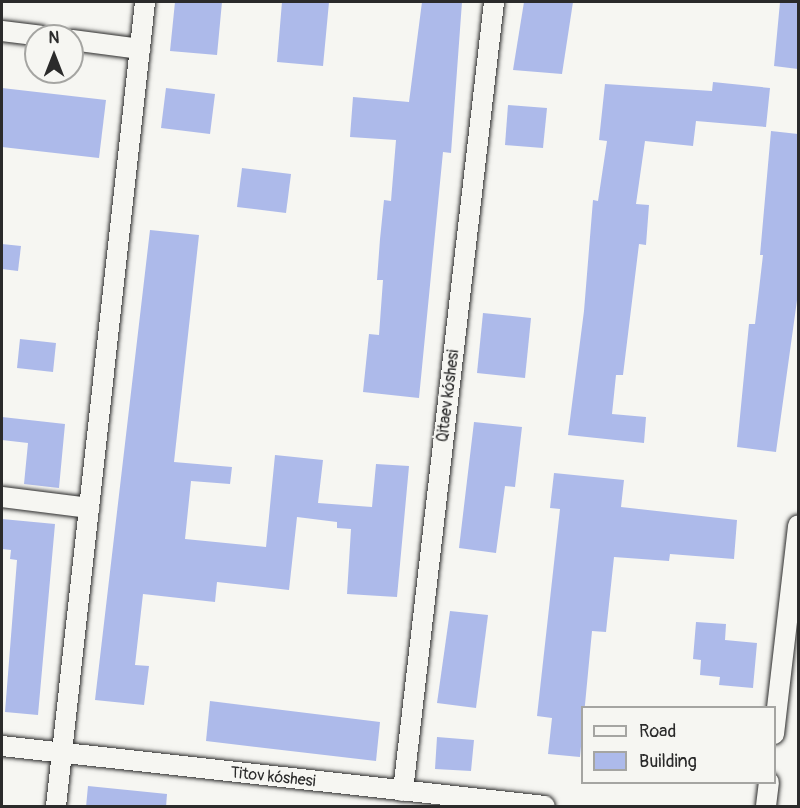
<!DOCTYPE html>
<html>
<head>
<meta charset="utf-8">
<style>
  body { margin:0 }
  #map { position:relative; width:800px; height:808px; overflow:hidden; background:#f6f6f2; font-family:Pangolin,sans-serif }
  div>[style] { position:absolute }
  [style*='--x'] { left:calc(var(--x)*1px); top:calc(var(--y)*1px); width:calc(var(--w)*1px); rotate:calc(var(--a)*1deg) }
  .building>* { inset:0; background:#adbaea }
  .roads { filter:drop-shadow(0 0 2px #2b2b2b) drop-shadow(0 0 2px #2b2b2b) }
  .street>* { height:20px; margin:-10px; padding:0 10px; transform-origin:10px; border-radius:10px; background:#f6f6f2 }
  span { translate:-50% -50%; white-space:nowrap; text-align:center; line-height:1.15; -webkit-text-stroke:4.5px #f6f6f2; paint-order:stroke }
  .street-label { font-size:16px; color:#2b2b2b }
  .frame { position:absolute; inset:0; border:3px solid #2b2b2b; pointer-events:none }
  .legend { position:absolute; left:581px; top:706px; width:195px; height:78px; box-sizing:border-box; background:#f6f6f2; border:2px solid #a5a5a2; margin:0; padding:8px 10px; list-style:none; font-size:18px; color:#2b2b2b }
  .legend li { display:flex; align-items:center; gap:12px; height:30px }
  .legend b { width:30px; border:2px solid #a5a5a2 }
  .north { position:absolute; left:24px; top:24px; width:60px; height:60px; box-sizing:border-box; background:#f6f6f2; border:2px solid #a5a5a2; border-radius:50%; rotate:0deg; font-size:16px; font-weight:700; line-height:24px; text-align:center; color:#2b2b2b }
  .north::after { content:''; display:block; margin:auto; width:21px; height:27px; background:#2b2b2b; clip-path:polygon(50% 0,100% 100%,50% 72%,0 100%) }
</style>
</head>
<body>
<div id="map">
  <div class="building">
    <div style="clip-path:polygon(175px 2px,222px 2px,217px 55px,170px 51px)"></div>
    <div style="clip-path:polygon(282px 2px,329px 2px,323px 66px,277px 62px)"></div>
    <div style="clip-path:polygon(422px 2px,462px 2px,451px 153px,443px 152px,419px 398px,363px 392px,369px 334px,379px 335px,383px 280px,377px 280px,380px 239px,384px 200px,391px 201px,396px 140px,350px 137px,353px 97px,409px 102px)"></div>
    <div style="clip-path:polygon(524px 2px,573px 2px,562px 74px,513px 70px)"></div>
    <div style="clip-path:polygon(780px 2px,798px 2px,798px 69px,774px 66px)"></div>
    <div style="clip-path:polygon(713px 82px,770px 88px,766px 127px,696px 121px,693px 146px,645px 141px,636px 204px,649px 205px,646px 245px,639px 244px,623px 375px,616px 375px,612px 414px,646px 417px,644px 443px,568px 435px,584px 311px,593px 200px,598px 201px,607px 141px,599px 140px,605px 84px,712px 91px)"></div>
    <div style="clip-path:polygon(2px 88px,106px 100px,99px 158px,2px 147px)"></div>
    <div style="clip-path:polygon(166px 88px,215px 94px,210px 134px,161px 128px)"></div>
    <div style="clip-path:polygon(508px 105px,547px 108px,543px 148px,505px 145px)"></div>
    <div style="clip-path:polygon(771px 131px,798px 134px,798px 293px,776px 452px,737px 447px,749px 324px,755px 324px,763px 255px,760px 255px)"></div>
    <div style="clip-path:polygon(242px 168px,291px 174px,286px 213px,237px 207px)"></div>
    <div style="clip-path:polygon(150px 230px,199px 235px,174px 462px,232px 467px,230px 484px,191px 481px,185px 539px,266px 547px,275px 455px,323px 460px,318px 503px,372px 507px,376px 464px,409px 466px,397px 597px,347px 594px,351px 529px,337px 528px,337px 522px,297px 517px,289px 590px,217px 582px,215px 602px,143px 594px,135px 665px,149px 666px,144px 705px,95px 700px)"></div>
    <div style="clip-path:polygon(2px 244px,21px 246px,18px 271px,2px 269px)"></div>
    <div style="clip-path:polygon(483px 313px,531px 318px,525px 378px,477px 373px)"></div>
    <div style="clip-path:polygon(20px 339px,56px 343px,53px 372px,17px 368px)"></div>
    <div style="clip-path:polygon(2px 417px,65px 424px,59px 488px,24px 484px,28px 443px,2px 440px)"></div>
    <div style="clip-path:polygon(474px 422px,522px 427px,515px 487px,505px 486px,496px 553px,459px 548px)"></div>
    <div style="clip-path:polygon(554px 473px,624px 480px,621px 507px,737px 520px,734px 559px,670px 554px,669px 561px,614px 557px,606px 632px,592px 631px,580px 757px,548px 754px,552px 718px,537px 716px,560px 509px,550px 508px)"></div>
    <div style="clip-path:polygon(2px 519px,55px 524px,38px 715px,5px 712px,17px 560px,10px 559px,11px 550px,2px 549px)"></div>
    <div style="clip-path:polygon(450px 611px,488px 615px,476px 708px,437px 703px)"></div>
    <div style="clip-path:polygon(696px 622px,726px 624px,725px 640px,757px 643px,753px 688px,719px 685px,720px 677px,700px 675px,701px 660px,693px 659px)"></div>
    <div style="clip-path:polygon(210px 701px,380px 722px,376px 761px,206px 741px)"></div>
    <div style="clip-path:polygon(437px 737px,474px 740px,471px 771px,435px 769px)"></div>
    <div style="clip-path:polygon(88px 786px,167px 794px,166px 807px,86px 807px)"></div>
  </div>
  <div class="roads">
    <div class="street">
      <div style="--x:2;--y:31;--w:39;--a:7"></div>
      <div style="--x:72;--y:40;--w:69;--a:7.5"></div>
      <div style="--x:2;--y:497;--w:88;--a:7.2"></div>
      <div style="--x:774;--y:734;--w:210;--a:-83.4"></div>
      <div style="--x:2;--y:746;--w:546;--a:6.31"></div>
      <div style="--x:403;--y:791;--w:794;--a:-83.42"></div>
      <div style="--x:56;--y:806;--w:809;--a:-83.68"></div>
      <div style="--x:766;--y:806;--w:24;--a:-83"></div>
    </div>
  </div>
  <div class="street-label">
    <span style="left:448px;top:396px;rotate:-83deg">Qitaev kóshesi</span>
    <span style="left:273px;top:777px;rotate:6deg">Titov kóshesi</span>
  </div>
  <div class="frame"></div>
  <ul class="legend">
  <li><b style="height:8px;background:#f6f6f2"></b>Road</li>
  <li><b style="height:16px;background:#adbaea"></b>Building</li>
  </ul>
  <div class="north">N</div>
</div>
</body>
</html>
